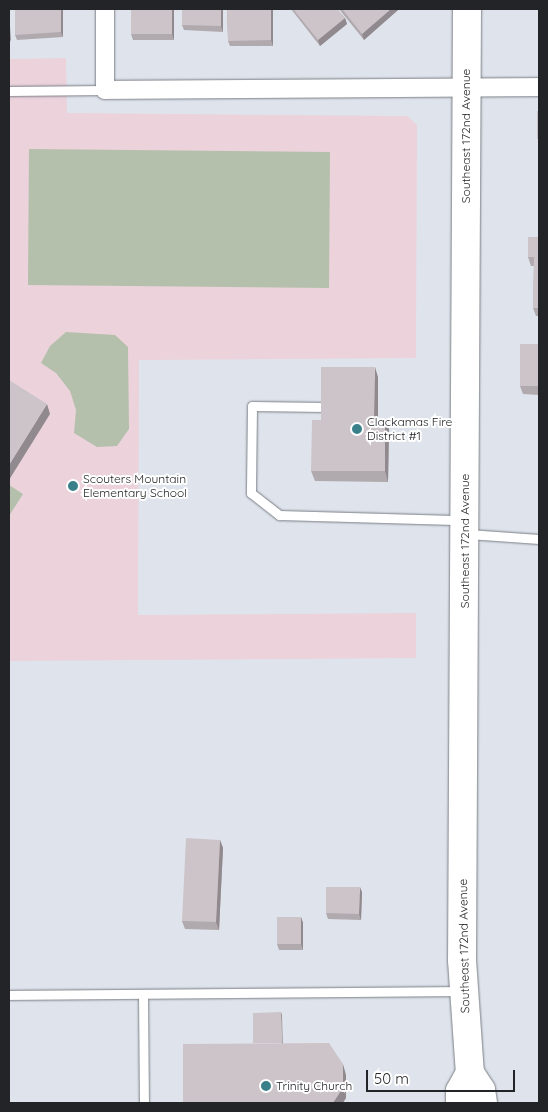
<!DOCTYPE html>
<html>
<head>
<meta charset="utf-8">
<style>
  body { margin:0 }
  #map { position:relative; width:548px; height:1112px; overflow:hidden; background:#dfe4ec; font-family:Quicksand,sans-serif }
  div>[style] { position:absolute }
  [style*='--x'] { left:calc(var(--x)*1px); top:calc(var(--y)*1px); width:calc(var(--w)*1px); rotate:calc(var(--a)*1deg) }
  .education>* { inset:0; background:#ebd2db }
  .green>* { inset:0; background:#b4c0ab }
  .roads { filter:drop-shadow(0 0 1px #7a7e85) drop-shadow(0 0 1px #7a7e85) }
  .service>* { height:9px; margin:-4.5px; padding:0 4.5px; transform-origin:4.5px; border-radius:4.5px; background:#fff }
  .minor>* { height:18px; margin:-9px; padding:0 9px; transform-origin:9px; border-radius:9px; background:#fff }
  .primary>* { height:28px; margin:-14px; padding:0 14px; transform-origin:14px; border-radius:14px; background:#fff }
  .wall>* { inset:0; background:#b0a9ad }
  .shaded-wall>* { inset:0; background:#90898d }
  .building>* { inset:0; background:#cdc4c9 }
  .dots>* { width:14px; height:14px; translate:-50% -50%; box-sizing:border-box; border:2px solid #fff; border-radius:50% }
  span { translate:-50% -50%; white-space:nowrap; text-align:center; line-height:1.15; -webkit-text-stroke:4px #fff; paint-order:stroke }
  .street-label { font-size:12px; color:#232427 }
  .poi-label { font-size:12px; color:#232427 }
  .left { translate:0 -50%; text-align:left }
  .frame { position:absolute; inset:0; border:10px solid #232427; pointer-events:none }
  .scale { position:absolute; left:366px; top:1070px; width:149px; height:22px; box-sizing:border-box; border:2px solid #232427; border-top:0; padding-left:6px; font-size:15px; line-height:18px; white-space:nowrap; color:#232427; -webkit-text-stroke:4px #fff; paint-order:stroke }
</style>
</head>
<body>
<div id="map">
  <div class="education">
    <div style="clip-path:polygon(66px 58px,67px 113px,407px 116px,417px 125px,416px 358px,139px 360px,138px 615px,416px 613px,416px 658px,9px 661px,9px 59px)"></div>
  </div>
  <div class="green">
    <div style="clip-path:polygon(29px 149px,330px 152px,329px 288px,28px 285px)"></div>
    <div style="clip-path:polygon(66px 332px,115px 335px,128px 347px,129px 429px,117px 446px,97px 447px,74px 433px,76px 410px,70px 391px,56px 373px,41px 363px,50px 346px)"></div>
    <div style="clip-path:polygon(9px 485px,23px 494px,9px 516px)"></div>
  </div>
  <div class="roads">
    <div class="service">
      <div style="--x:9;--y:91;--w:96;--a:-0.6"></div>
      <div style="--x:324;--y:407;--w:72;--a:-179.2"></div>
      <div style="--x:252;--y:406;--w:87;--a:90.7"></div>
      <div style="--x:251;--y:493;--w:36;--a:38"></div>
      <div style="--x:279;--y:515;--w:184;--a:1.6"></div>
      <div style="--x:468;--y:534;--w:71;--a:4"></div>
      <div style="--x:143;--y:994;--w:109;--a:89.5"></div>
      <div style="--x:9;--y:995;--w:452;--a:-0.5"></div>
    </div>
    <div class="minor">
      <div style="--x:105;--y:9;--w:81;--a:90"></div>
      <div style="--x:105;--y:90;--w:434;--a:-0.4"></div>
    </div>
    <div class="primary">
      <div style="--x:467;--y:9;--w:951;--a:90.3"></div>
      <div style="--x:462;--y:960;--w:113;--a:86"></div>
      <div style="--x:470;--y:1073;--w:20;--a:57"></div>
      <div style="--x:481;--y:1090;--w:13;--a:81"></div>
      <div style="--x:460;--y:1103;--w:12;--a:-90"></div>
      <div style="--x:460;--y:1091;--w:21;--a:-61"></div>
    </div>
  </div>
  <div class="wall">
    <div style="clip-path:polygon(15px 9px,63px 9px,63px 37px,17px 40px,15px 35px)"></div>
    <div style="clip-path:polygon(131px 9px,174px 9px,174px 40px,133px 40px,131px 34px)"></div>
    <div style="clip-path:polygon(223px 9px,223px 32px,184px 30px,182px 25px)"></div>
    <div style="clip-path:polygon(227px 9px,273px 9px,273px 46px,230px 46px,228px 41px)"></div>
    <div style="clip-path:polygon(291px 9px,337px 9px,345px 18px,347px 24px,320px 46px)"></div>
    <div style="clip-path:polygon(339px 9px,398px 9px,398px 10px,364px 40px)"></div>
    <div style="clip-path:polygon(539px 237px,539px 316px,536px 316px,533px 308px,534px 266px,531px 266px,528px 257px)"></div>
    <div style="clip-path:polygon(539px 344px,539px 395px,523px 394px,520px 386px)"></div>
    <div style="clip-path:polygon(378px 377px,378px 418px,389px 429px,388px 482px,315px 481px,311px 471px,321px 420px)"></div>
    <div style="clip-path:polygon(220px 840px,223px 848px,219px 930px,185px 929px,182px 921px)"></div>
    <div style="clip-path:polygon(362px 892px,361px 920px,328px 919px,326px 913px)"></div>
    <div style="clip-path:polygon(301px 917px,303px 923px,303px 950px,279px 950px,277px 944px)"></div>
  </div>
  <div class="shaded-wall">
    <div style="clip-path:polygon(9px 9px,11px 42px,9px 37px)"></div>
    <div style="clip-path:polygon(61px 9px,63px 9px,63px 37px,61px 32px)"></div>
    <div style="clip-path:polygon(172px 9px,174px 9px,174px 40px,172px 34px)"></div>
    <div style="clip-path:polygon(221px 9px,223px 9px,223px 32px,221px 26px)"></div>
    <div style="clip-path:polygon(271px 9px,273px 9px,273px 46px,271px 40px)"></div>
    <div style="clip-path:polygon(391px 9px,398px 9px,398px 10px,364px 40px,362px 34px)"></div>
    <div style="clip-path:polygon(345px 18px,347px 24px,320px 46px,318px 40px)"></div>
    <div style="clip-path:polygon(375px 367px,378px 377px,378px 429px,374px 418px)"></div>
    <div style="clip-path:polygon(47px 404px,50px 414px,9px 480px,9px 465px)"></div>
    <div style="clip-path:polygon(385px 418px,389px 429px,388px 482px,385px 471px)"></div>
    <div style="clip-path:polygon(220px 840px,223px 848px,219px 930px,216px 922px)"></div>
    <div style="clip-path:polygon(360px 887px,362px 892px,361px 920px,359px 914px)"></div>
    <div style="clip-path:polygon(301px 917px,303px 923px,303px 950px,301px 944px)"></div>
    <div style="clip-path:polygon(281px 1012px,282px 1015px,283px 1054px,282px 1051px)"></div>
    <div style="clip-path:polygon(343px 1064px,346px 1075px,346px 1098px,343px 1103px,333px 1103px)"></div>
  </div>
  <div class="building">
    <div style="clip-path:polygon(15px 9px,61px 9px,61px 32px,15px 35px)"></div>
    <div style="clip-path:polygon(131px 9px,172px 9px,172px 34px,131px 34px)"></div>
    <div style="clip-path:polygon(182px 9px,221px 9px,221px 26px,182px 25px)"></div>
    <div style="clip-path:polygon(227px 9px,271px 9px,271px 40px,228px 41px)"></div>
    <div style="clip-path:polygon(293px 9px,337px 9px,345px 18px,318px 40px)"></div>
    <div style="clip-path:polygon(342px 9px,391px 9px,362px 34px)"></div>
    <div style="clip-path:polygon(537px 111px,539px 111px,539px 139px,537px 139px)"></div>
    <div style="clip-path:polygon(528px 237px,539px 237px,539px 308px,533px 308px,534px 257px,528px 257px)"></div>
    <div style="clip-path:polygon(520px 344px,539px 344px,539px 386px,520px 386px)"></div>
    <div style="clip-path:polygon(321px 367px,375px 367px,374px 418px,385px 418px,385px 471px,311px 471px,312px 420px,321px 420px)"></div>
    <div style="clip-path:polygon(9px 380px,47px 404px,9px 465px)"></div>
    <div style="clip-path:polygon(186px 838px,220px 840px,216px 922px,182px 921px)"></div>
    <div style="clip-path:polygon(326px 887px,360px 887px,359px 914px,326px 913px)"></div>
    <div style="clip-path:polygon(277px 917px,301px 917px,301px 944px,277px 944px)"></div>
    <div style="clip-path:polygon(281px 1012px,282px 1043px,253px 1043px,253px 1013px)"></div>
    <div style="clip-path:polygon(329px 1043px,343px 1064px,343px 1088px,333px 1103px,183px 1103px,183px 1044px)"></div>
  </div>
  <div class="dots">
    <div style="left:357px;top:429px;background:#3a808b"></div>
    <div style="left:73px;top:486px;background:#3a808b"></div>
    <div style="left:266px;top:1086px;background:#3a808b"></div>
  </div>
  <div class="street-label">
    <span style="left:466px;top:136px;rotate:-90deg">Southeast 172nd Avenue</span>
    <span style="left:465px;top:541px;rotate:-90deg">Southeast 172nd Avenue</span>
    <span style="left:464px;top:946px;rotate:-91deg">Southeast 172nd Avenue</span>
  </div>
  <div class="poi-label">
    <span class="left" style="left:367px;top:429px">Clackamas Fire<br>District #1</span>
    <span class="left" style="left:83px;top:486px">Scouters Mountain<br>Elementary School</span>
    <span class="left" style="left:276px;top:1086px">Trinity Church</span>
  </div>
  <div class="frame"></div>
  <div class="scale">50 m</div>
</div>
</body>
</html>
